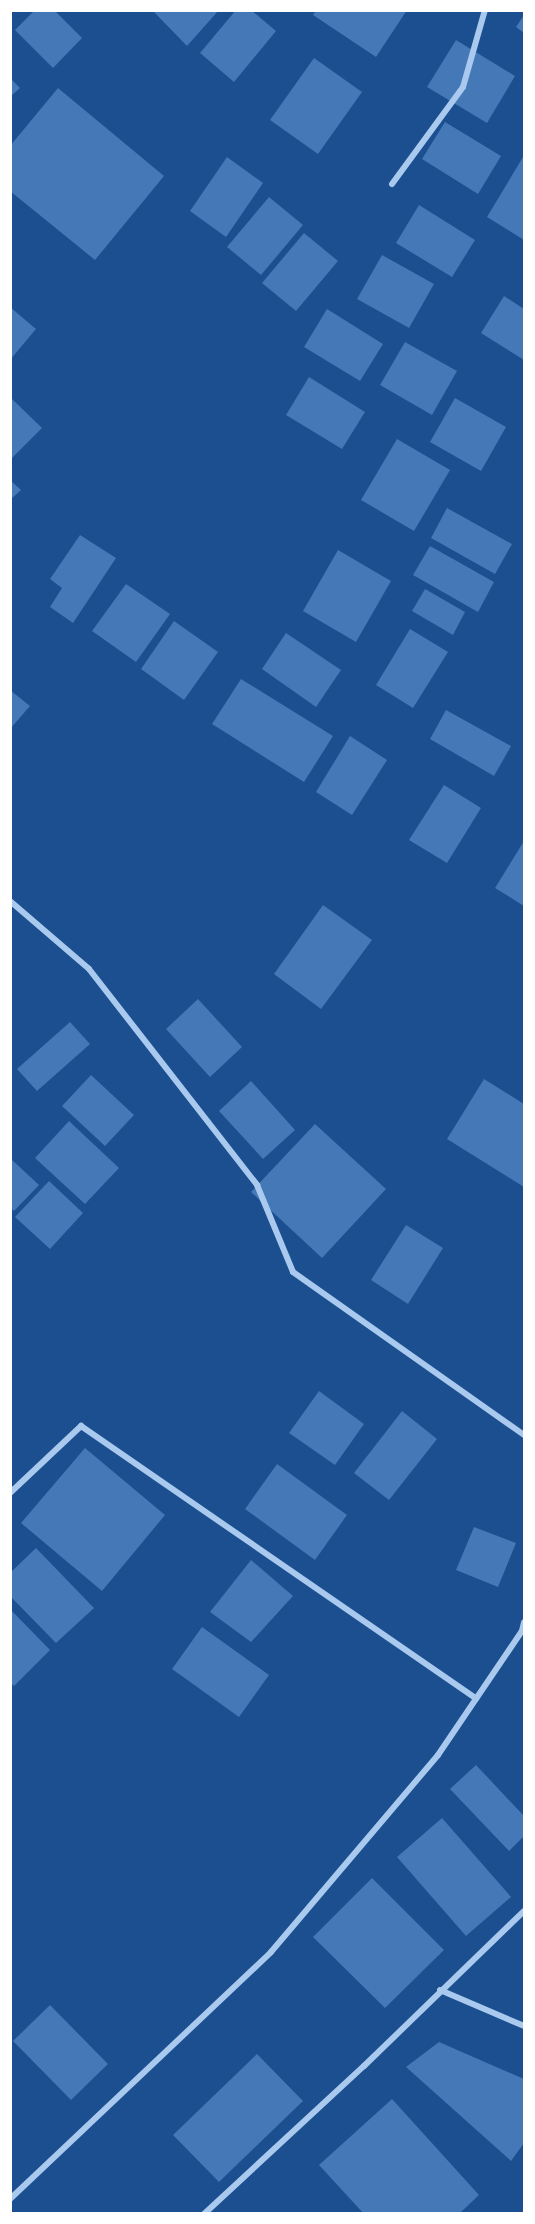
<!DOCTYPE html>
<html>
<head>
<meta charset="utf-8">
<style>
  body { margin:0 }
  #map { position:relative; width:535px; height:2224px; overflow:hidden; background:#1b4f8f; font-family:Barlow,sans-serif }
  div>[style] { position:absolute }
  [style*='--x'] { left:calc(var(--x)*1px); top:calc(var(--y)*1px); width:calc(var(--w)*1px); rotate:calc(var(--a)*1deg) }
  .building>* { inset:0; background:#4478b7 }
  .street>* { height:6px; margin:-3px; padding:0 3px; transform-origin:3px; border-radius:3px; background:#a9c9ee }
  span { translate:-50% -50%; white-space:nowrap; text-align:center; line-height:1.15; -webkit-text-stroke:4.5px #1b4f8f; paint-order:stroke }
  .frame { position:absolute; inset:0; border:12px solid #fff; pointer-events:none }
</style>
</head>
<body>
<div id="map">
  <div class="building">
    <div style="clip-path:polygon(35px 10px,54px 10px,82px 38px,53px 68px,15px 30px)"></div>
    <div style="clip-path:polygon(152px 10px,219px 10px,187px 46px)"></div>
    <div style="clip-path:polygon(236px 10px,251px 10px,276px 31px,234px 82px,200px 53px)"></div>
    <div style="clip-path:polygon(316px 10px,407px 10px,376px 57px,313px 15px)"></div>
    <div style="clip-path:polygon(524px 15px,524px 33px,516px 27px)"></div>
    <div style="clip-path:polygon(456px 40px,515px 76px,487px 123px,427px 87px)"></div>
    <div style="clip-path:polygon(314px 58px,362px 92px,318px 154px,270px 120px)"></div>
    <div style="clip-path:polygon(10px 78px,20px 88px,10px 97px)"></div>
    <div style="clip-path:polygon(58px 88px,164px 176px,95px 260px,10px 191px,10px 146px)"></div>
    <div style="clip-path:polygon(445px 122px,501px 156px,478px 194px,422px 159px)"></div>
    <div style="clip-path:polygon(227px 157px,263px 183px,226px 237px,190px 211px)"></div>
    <div style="clip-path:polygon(523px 157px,524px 158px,524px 240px,487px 217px)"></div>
    <div style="clip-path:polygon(269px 197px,303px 225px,261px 275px,227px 247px)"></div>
    <div style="clip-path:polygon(419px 205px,475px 240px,452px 277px,396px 243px)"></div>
    <div style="clip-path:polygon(304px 233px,338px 261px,296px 311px,262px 283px)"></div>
    <div style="clip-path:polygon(382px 255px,434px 284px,409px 328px,357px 299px)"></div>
    <div style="clip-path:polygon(504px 296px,524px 309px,524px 360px,481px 333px)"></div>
    <div style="clip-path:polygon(10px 307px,36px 329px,10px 360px)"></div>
    <div style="clip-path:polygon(327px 309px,383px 344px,360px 381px,304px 347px)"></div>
    <div style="clip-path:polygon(405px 342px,457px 371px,432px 415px,380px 385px)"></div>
    <div style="clip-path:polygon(309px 377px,365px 412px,342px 449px,286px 415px)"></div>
    <div style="clip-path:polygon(10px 397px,42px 428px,12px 458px,10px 456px)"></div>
    <div style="clip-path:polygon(455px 398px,506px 427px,481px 471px,430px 442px)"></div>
    <div style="clip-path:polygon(397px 439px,450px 470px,414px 531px,361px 500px)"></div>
    <div style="clip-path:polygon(10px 480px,21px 490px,10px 500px)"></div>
    <div style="clip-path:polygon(447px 508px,512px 544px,495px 574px,431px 538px)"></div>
    <div style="clip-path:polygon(80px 535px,116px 558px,73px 623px,50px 607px,62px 588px,50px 579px)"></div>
    <div style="clip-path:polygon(430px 546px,494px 582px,478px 612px,413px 575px)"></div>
    <div style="clip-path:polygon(338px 550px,391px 581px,356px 642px,303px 611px)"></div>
    <div style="clip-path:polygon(126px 584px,170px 614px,136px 662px,92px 631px)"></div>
    <div style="clip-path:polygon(425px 589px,465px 612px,453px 635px,412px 611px)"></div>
    <div style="clip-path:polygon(174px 621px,218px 652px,184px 700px,141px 669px)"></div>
    <div style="clip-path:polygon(410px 629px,448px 652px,413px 708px,376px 685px)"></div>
    <div style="clip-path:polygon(286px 633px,341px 670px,316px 707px,262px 669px)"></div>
    <div style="clip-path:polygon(241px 679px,333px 736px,304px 782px,212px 724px)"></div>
    <div style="clip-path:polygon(10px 690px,30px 706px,10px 729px)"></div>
    <div style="clip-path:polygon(446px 710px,511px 746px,494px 776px,430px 739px)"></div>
    <div style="clip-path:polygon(350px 736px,387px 760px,352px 815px,316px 792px)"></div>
    <div style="clip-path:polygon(444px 785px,481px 808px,447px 863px,409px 840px)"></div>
    <div style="clip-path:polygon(524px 841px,524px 906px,495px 888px)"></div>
    <div style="clip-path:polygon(323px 905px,372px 940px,321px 1009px,274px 974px)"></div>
    <div style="clip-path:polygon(198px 999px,242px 1047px,210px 1077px,166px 1029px)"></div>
    <div style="clip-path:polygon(70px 1022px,90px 1044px,37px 1091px,17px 1069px)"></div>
    <div style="clip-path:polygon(91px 1075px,134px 1115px,105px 1146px,62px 1106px)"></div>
    <div style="clip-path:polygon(484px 1079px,524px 1104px,524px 1187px,447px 1139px)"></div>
    <div style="clip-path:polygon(251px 1081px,295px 1130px,263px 1159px,219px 1111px)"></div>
    <div style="clip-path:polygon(69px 1121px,119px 1168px,85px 1204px,35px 1158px)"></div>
    <div style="clip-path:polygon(315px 1124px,386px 1189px,322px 1258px,251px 1192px)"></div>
    <div style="clip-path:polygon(10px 1158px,39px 1185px,14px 1211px,10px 1208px)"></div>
    <div style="clip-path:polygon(49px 1181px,83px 1213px,50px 1249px,15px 1217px)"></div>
    <div style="clip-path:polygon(406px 1225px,443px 1248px,408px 1304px,371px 1280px)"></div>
    <div style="clip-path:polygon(319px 1391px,364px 1424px,335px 1465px,289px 1433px)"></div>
    <div style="clip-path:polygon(402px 1411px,437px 1439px,389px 1500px,354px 1473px)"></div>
    <div style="clip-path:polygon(85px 1448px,165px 1515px,102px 1591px,21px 1523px)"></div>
    <div style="clip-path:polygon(277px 1464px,347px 1515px,315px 1560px,245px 1509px)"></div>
    <div style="clip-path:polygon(474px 1527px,516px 1543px,498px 1587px,456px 1570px)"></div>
    <div style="clip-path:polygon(36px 1548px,94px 1608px,56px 1643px,10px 1596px,10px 1573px)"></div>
    <div style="clip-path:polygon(251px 1560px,293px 1596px,251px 1642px,210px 1612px)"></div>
    <div style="clip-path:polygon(10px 1609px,50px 1650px,14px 1686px,10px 1683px)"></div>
    <div style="clip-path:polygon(202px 1627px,269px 1675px,239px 1717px,172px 1669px)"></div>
    <div style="clip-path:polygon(476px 1765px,524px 1816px,524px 1836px,509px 1851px,450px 1789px)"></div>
    <div style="clip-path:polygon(442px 1818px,511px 1897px,466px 1936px,397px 1857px)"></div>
    <div style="clip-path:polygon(372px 1878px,444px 1950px,385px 2008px,313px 1937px)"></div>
    <div style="clip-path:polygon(50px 2005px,108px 2064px,71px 2100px,13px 2041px)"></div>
    <div style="clip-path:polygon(439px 2042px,524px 2079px,524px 2143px,511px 2161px,406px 2067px)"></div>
    <div style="clip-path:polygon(257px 2054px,303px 2101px,219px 2182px,173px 2135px)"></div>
    <div style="clip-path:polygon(392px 2099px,479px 2195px,459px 2214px,364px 2214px,319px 2165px)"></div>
  </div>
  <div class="street">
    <div style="--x:392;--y:184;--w:120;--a:-53.8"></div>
    <div style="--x:463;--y:87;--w:80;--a:-74.1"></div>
    <div style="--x:10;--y:901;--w:104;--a:40.7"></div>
    <div style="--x:89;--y:969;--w:274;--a:52.1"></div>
    <div style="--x:257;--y:1185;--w:94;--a:67.5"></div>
    <div style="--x:293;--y:1272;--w:283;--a:35.2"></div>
    <div style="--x:10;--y:1493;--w:98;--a:-43.3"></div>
    <div style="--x:81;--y:1426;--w:480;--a:34.6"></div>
    <div style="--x:440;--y:1990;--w:91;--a:23.2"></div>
    <div style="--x:10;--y:2199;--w:359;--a:-43.4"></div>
    <div style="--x:271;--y:1952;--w:258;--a:-49.7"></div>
    <div style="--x:438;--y:1755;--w:150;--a:-55.9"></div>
    <div style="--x:522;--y:1631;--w:9;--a:-77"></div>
    <div style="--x:204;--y:2214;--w:218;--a:-42.8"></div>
    <div style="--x:364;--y:2066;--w:223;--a:-44.1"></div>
  </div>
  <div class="frame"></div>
</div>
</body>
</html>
